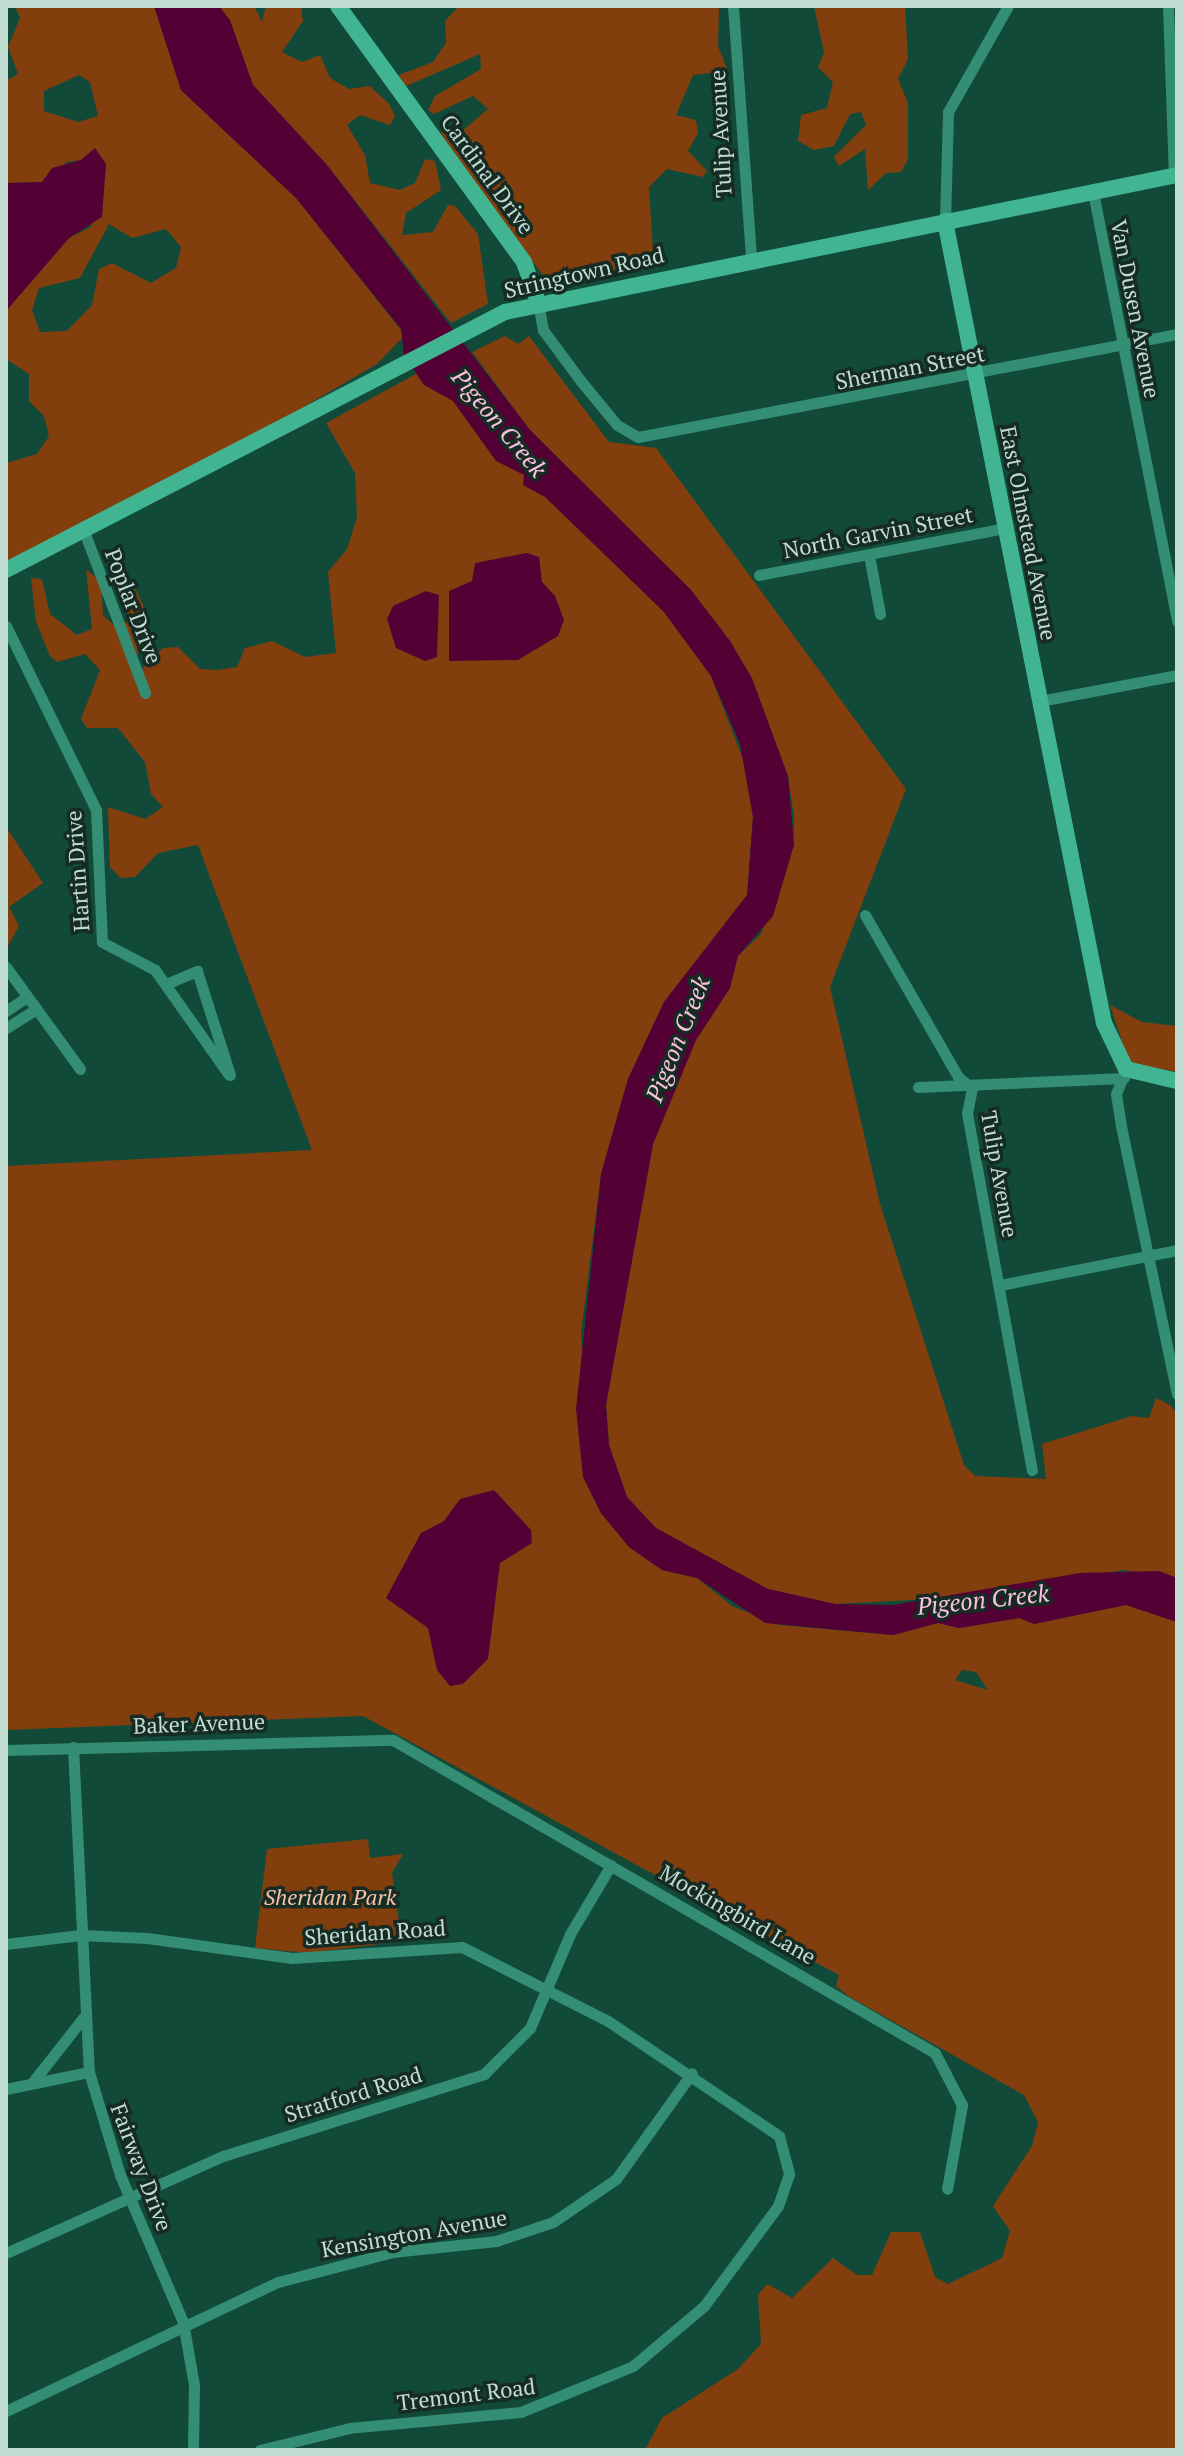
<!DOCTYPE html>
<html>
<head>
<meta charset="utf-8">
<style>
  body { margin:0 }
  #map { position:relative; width:1183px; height:2456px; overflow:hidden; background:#124a3a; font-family:"PT Serif",serif }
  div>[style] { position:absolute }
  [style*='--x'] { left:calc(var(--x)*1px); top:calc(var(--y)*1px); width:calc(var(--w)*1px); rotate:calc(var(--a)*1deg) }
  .green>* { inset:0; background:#833e0d }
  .water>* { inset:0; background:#540035 }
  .street>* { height:11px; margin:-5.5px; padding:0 5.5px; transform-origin:5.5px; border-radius:5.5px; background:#348e73 }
  .secondary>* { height:16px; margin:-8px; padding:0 8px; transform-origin:8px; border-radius:8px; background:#41b592 }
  span { translate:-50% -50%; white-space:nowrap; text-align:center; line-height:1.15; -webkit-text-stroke:7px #152b24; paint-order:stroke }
  .street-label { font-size:22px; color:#c1dcd1 }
  .park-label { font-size:22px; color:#f7c1a4; font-style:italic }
  .water-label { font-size:24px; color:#fbc2dc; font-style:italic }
  .frame { position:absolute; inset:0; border:8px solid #c1dcd1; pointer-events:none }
</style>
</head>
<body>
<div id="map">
  <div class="green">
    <div style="clip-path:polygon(evenodd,15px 6px,154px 6px,181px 90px,296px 198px,405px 335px,377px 364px,283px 419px,6px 564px,6px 463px,37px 454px,49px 436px,44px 416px,29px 401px,29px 374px,6px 359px,6px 311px,69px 238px,91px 227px,81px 160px,67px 162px,43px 182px,6px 183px,6px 81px,18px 74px,8px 47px,20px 18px,15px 6px,79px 75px,90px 82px,98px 116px,78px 122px,44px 111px,44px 91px,79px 75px,15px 6px,109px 224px,132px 238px,166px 229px,181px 247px,176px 268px,151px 283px,112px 263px,99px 269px,92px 305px,67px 331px,40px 332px,32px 310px,39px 288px,80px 278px,109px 224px)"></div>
    <div style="clip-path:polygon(219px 6px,254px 6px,262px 22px,266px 6px,301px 6px,303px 21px,282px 52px,302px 62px,320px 55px,330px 78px,349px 89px,370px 86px,389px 104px,395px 116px,390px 125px,360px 115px,347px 125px,365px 155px,370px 183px,400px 190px,415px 183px,425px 159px,435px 161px,441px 190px,406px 213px,402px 235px,433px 232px,448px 205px,455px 206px,478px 234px,488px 304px,451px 323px,327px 165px,253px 85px)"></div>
    <div style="clip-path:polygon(459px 6px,719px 6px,718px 46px,728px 71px,693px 75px,676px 115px,696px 120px,698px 133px,688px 151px,707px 171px,703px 177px,667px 169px,649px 187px,654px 267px,553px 288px,441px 142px,442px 127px,461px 132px,488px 109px,473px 96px,434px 114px,428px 110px,435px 96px,481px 69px,480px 54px,404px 87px,399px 75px,433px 62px,446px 43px,445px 21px)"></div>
    <div style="clip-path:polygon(814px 6px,905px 6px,908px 59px,898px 79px,908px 103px,908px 159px,901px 172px,886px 173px,868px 190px,865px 149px,839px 166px,834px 157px,866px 125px,861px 112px,850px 114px,834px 146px,814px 150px,798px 141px,801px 115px,827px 108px,833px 82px,818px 67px,824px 53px)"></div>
    <div style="clip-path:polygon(505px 336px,518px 344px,529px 336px,609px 442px,656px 448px,906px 789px,830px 987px,880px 1204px,964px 1465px,975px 1476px,1046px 1479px,1042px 1444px,1132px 1416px,1149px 1418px,1156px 1398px,1170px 1405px,1177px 1414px,1177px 1578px,1123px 1570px,971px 1597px,835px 1604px,768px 1589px,697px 1553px,656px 1528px,627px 1497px,609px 1445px,606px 1405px,653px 1144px,696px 1040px,730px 988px,738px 956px,761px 934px,794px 845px,794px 817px,788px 776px,730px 641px,691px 590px,530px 430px,472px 352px)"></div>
    <div style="clip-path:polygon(evenodd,416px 374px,453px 401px,664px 612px,711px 676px,744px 762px,753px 817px,747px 895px,664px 1002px,628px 1079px,601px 1174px,581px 1333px,591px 1494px,601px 1513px,629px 1547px,662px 1570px,697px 1578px,732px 1606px,780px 1625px,893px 1635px,938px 1623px,959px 1628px,1020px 1618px,1034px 1624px,1126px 1605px,1177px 1622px,1177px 2450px,645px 2450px,662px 2418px,738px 2369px,761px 2344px,758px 2295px,767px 2284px,792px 2298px,833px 2258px,857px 2275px,872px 2275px,891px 2232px,920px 2232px,935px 2277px,948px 2284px,1002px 2258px,1010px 2231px,993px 2206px,1032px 2146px,1038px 2122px,1024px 2095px,848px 1996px,836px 1986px,839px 1975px,363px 1716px,6px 1730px,6px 1166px,312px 1150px,198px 845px,158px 853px,135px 877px,121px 878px,110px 867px,108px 807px,145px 819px,163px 807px,151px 794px,145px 762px,118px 728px,87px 728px,81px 719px,100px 670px,85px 654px,57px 662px,50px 656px,36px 622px,31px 578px,42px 579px,50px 614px,77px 635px,92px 629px,86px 570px,101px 580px,103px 615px,118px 629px,129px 620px,123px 580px,131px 579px,148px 616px,149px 633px,131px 665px,139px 672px,163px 648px,178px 647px,200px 669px,217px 670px,237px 667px,245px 648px,272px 641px,305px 657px,336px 653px,328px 572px,347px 549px,357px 517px,355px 473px,326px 423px,416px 374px,962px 1670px,976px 1672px,988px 1690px,955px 1680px,962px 1670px)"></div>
    <div style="clip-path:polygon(6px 827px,43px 883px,9px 907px,19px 926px,6px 950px)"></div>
    <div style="clip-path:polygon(1110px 1005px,1142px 1022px,1177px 1026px,1177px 1072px,1129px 1063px)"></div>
    <div style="clip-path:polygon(368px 1839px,370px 1858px,403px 1854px,392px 1873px,402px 1941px,309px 1953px,255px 1948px,267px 1849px)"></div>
  </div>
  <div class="water">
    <div style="clip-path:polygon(154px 6px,219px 6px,230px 20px,253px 85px,327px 165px,530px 430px,691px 590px,730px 641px,752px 678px,788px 776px,794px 845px,773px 916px,738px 956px,730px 988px,696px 1040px,653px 1144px,606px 1405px,609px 1445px,627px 1497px,656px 1528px,768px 1589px,835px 1604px,893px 1605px,1080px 1573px,1159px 1571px,1177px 1578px,1177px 1622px,1126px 1605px,1034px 1624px,1019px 1618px,959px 1628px,938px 1623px,893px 1635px,765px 1623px,697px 1578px,662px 1570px,629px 1547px,601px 1513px,583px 1477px,576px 1409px,601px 1174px,628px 1079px,664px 1002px,747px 895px,753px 817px,740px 744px,711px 676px,664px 612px,545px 497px,523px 485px,524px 475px,496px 461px,453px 401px,424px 385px,404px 355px,401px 329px,296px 198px,181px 90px)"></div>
    <div style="clip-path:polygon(95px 148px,106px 164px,102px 217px,69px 238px,6px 311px,6px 183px,42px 182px,52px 168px,81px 160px)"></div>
    <div style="clip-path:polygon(527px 553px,539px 557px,542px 582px,555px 596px,564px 620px,558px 636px,518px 660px,449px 661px,449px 591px,472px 581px,475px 563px)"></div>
    <div style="clip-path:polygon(426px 591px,439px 595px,437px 657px,425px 661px,396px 648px,387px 619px,393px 606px)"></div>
    <div style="clip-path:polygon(494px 1490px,531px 1530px,532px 1543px,500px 1563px,488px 1659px,463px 1684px,450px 1686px,437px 1670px,428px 1628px,386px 1598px,421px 1533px,444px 1521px,460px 1499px)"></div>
  </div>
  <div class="street">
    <div style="--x:733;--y:6;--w:254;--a:85.9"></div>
    <div style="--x:1168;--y:6;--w:170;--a:88"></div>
    <div style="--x:1093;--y:192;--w:438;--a:78.9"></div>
    <div style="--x:945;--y:221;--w:109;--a:-88.4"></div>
    <div style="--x:948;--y:112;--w:122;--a:-60.5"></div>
    <div style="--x:538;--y:302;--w:28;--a:80"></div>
    <div style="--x:543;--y:330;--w:62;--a:53.5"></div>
    <div style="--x:580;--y:380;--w:58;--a:50.6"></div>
    <div style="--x:617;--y:425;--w:24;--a:30"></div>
    <div style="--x:638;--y:437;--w:549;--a:-10.82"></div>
    <div style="--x:85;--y:534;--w:170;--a:69.3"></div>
    <div style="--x:869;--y:555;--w:60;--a:79.4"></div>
    <div style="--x:759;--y:575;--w:250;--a:-10.8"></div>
    <div style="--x:6;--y:626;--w:205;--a:63.9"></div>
    <div style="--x:96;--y:810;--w:132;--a:87.4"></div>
    <div style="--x:102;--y:942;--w:60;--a:27.8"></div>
    <div style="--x:155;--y:970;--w:128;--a:54.8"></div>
    <div style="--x:1040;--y:701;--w:139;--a:-10.7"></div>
    <div style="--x:865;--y:915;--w:187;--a:60.1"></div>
    <div style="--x:958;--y:1077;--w:18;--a:38"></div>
    <div style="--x:972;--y:1088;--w:25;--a:101"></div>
    <div style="--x:967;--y:1113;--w:363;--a:79.7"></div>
    <div style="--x:6;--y:967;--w:126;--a:54"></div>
    <div style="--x:166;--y:984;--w:34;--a:-23"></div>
    <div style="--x:197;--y:971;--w:109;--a:72.4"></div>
    <div style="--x:6;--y:1011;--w:25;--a:-34"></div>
    <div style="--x:6;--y:1028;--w:36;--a:-32"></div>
    <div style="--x:1122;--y:1079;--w:16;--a:112"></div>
    <div style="--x:1116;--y:1094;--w:32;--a:81"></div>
    <div style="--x:1121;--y:1126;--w:274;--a:78.2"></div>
    <div style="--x:918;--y:1087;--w:206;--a:-2.5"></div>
    <div style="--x:1000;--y:1285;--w:180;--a:-11.2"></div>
    <div style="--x:73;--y:1747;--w:325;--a:87.2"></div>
    <div style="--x:89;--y:2072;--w:108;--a:73.2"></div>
    <div style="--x:120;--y:2175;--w:160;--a:66.8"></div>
    <div style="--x:183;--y:2322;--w:64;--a:80.1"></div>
    <div style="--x:194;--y:2385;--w:65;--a:90.9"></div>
    <div style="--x:6;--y:1750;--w:387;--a:-1.5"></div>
    <div style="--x:393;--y:1740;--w:626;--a:30.01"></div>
    <div style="--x:935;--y:2053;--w:59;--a:62.6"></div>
    <div style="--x:962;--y:2105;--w:85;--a:100.1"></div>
    <div style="--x:6;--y:1944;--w:75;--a:-6.9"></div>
    <div style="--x:80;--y:1935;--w:67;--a:2.6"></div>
    <div style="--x:147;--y:1938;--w:146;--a:7.9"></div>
    <div style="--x:292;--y:1958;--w:170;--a:-3.7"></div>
    <div style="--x:462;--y:1947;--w:164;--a:26.9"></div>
    <div style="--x:608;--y:2021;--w:206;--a:33.9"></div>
    <div style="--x:779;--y:2136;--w:39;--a:75"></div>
    <div style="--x:789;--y:2174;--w:34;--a:109"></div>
    <div style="--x:778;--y:2206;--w:124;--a:126.5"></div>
    <div style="--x:704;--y:2306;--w:93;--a:139.8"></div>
    <div style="--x:633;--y:2366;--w:121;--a:157.7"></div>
    <div style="--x:521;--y:2412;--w:172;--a:174.7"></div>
    <div style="--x:350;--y:2428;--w:93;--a:166.3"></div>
    <div style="--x:32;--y:2083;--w:83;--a:-51.9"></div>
    <div style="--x:6;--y:2089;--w:85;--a:-11.6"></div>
    <div style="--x:6;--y:2253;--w:238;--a:-24.1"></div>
    <div style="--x:223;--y:2156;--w:274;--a:-17.4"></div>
    <div style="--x:484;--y:2074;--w:65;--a:-45"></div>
    <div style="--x:530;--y:2028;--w:102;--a:-66.9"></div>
    <div style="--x:570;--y:1934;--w:80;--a:-59.3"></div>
    <div style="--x:6;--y:2411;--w:301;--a:-25.4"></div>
    <div style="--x:278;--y:2282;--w:118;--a:-14.7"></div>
    <div style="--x:392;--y:2252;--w:105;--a:-6"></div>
    <div style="--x:496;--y:2241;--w:60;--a:-18.4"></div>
    <div style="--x:553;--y:2222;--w:76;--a:-34.3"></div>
    <div style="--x:616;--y:2179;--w:130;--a:-54.4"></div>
  </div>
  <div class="secondary">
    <div style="--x:338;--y:6;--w:316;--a:54"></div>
    <div style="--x:524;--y:262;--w:42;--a:70.7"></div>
    <div style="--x:945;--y:221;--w:818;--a:78.79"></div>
    <div style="--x:1104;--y:1023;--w:51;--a:64.4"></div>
    <div style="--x:1126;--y:1069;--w:52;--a:13.2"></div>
    <div style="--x:6;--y:570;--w:562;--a:-27.34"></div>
    <div style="--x:505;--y:312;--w:686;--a:-11.52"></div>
  </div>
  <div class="street-label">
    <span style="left:720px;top:134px;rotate:-93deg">Tulip Avenue</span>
    <span style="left:488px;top:174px;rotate:54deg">Cardinal Drive</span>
    <span style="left:584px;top:272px;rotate:-13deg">Stringtown Road</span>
    <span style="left:1136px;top:309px;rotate:79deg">Van Dusen Avenue</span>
    <span style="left:910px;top:367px;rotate:-11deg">Sherman Street</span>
    <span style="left:878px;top:532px;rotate:-11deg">North Garvin Street</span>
    <span style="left:1029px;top:533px;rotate:79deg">East Olmstead Avenue</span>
    <span style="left:134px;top:606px;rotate:69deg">Poplar Drive</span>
    <span style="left:77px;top:871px;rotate:-94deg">Hartin Drive</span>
    <span style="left:1000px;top:1174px;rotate:80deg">Tulip Avenue</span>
    <span style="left:199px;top:1723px;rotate:-2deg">Baker Avenue</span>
    <span style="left:738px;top:1914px;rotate:30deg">Mockingbird Lane</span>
    <span style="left:375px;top:1932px;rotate:-4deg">Sheridan Road</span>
    <span style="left:353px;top:2094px;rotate:-17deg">Stratford Road</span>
    <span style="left:142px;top:2167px;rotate:69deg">Fairway Drive</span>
    <span style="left:414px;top:2233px;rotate:-10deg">Kensington Avenue</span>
    <span style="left:466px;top:2394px;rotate:-7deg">Tremont Road</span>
  </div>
  <div class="park-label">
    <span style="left:330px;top:1897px">Sheridan Park</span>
  </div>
  <div class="water-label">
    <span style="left:499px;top:423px;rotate:50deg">Pigeon Creek</span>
    <span style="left:678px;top:1039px;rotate:-68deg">Pigeon Creek</span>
    <span style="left:983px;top:1600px;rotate:-6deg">Pigeon Creek</span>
  </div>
  <div class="frame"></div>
</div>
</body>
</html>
